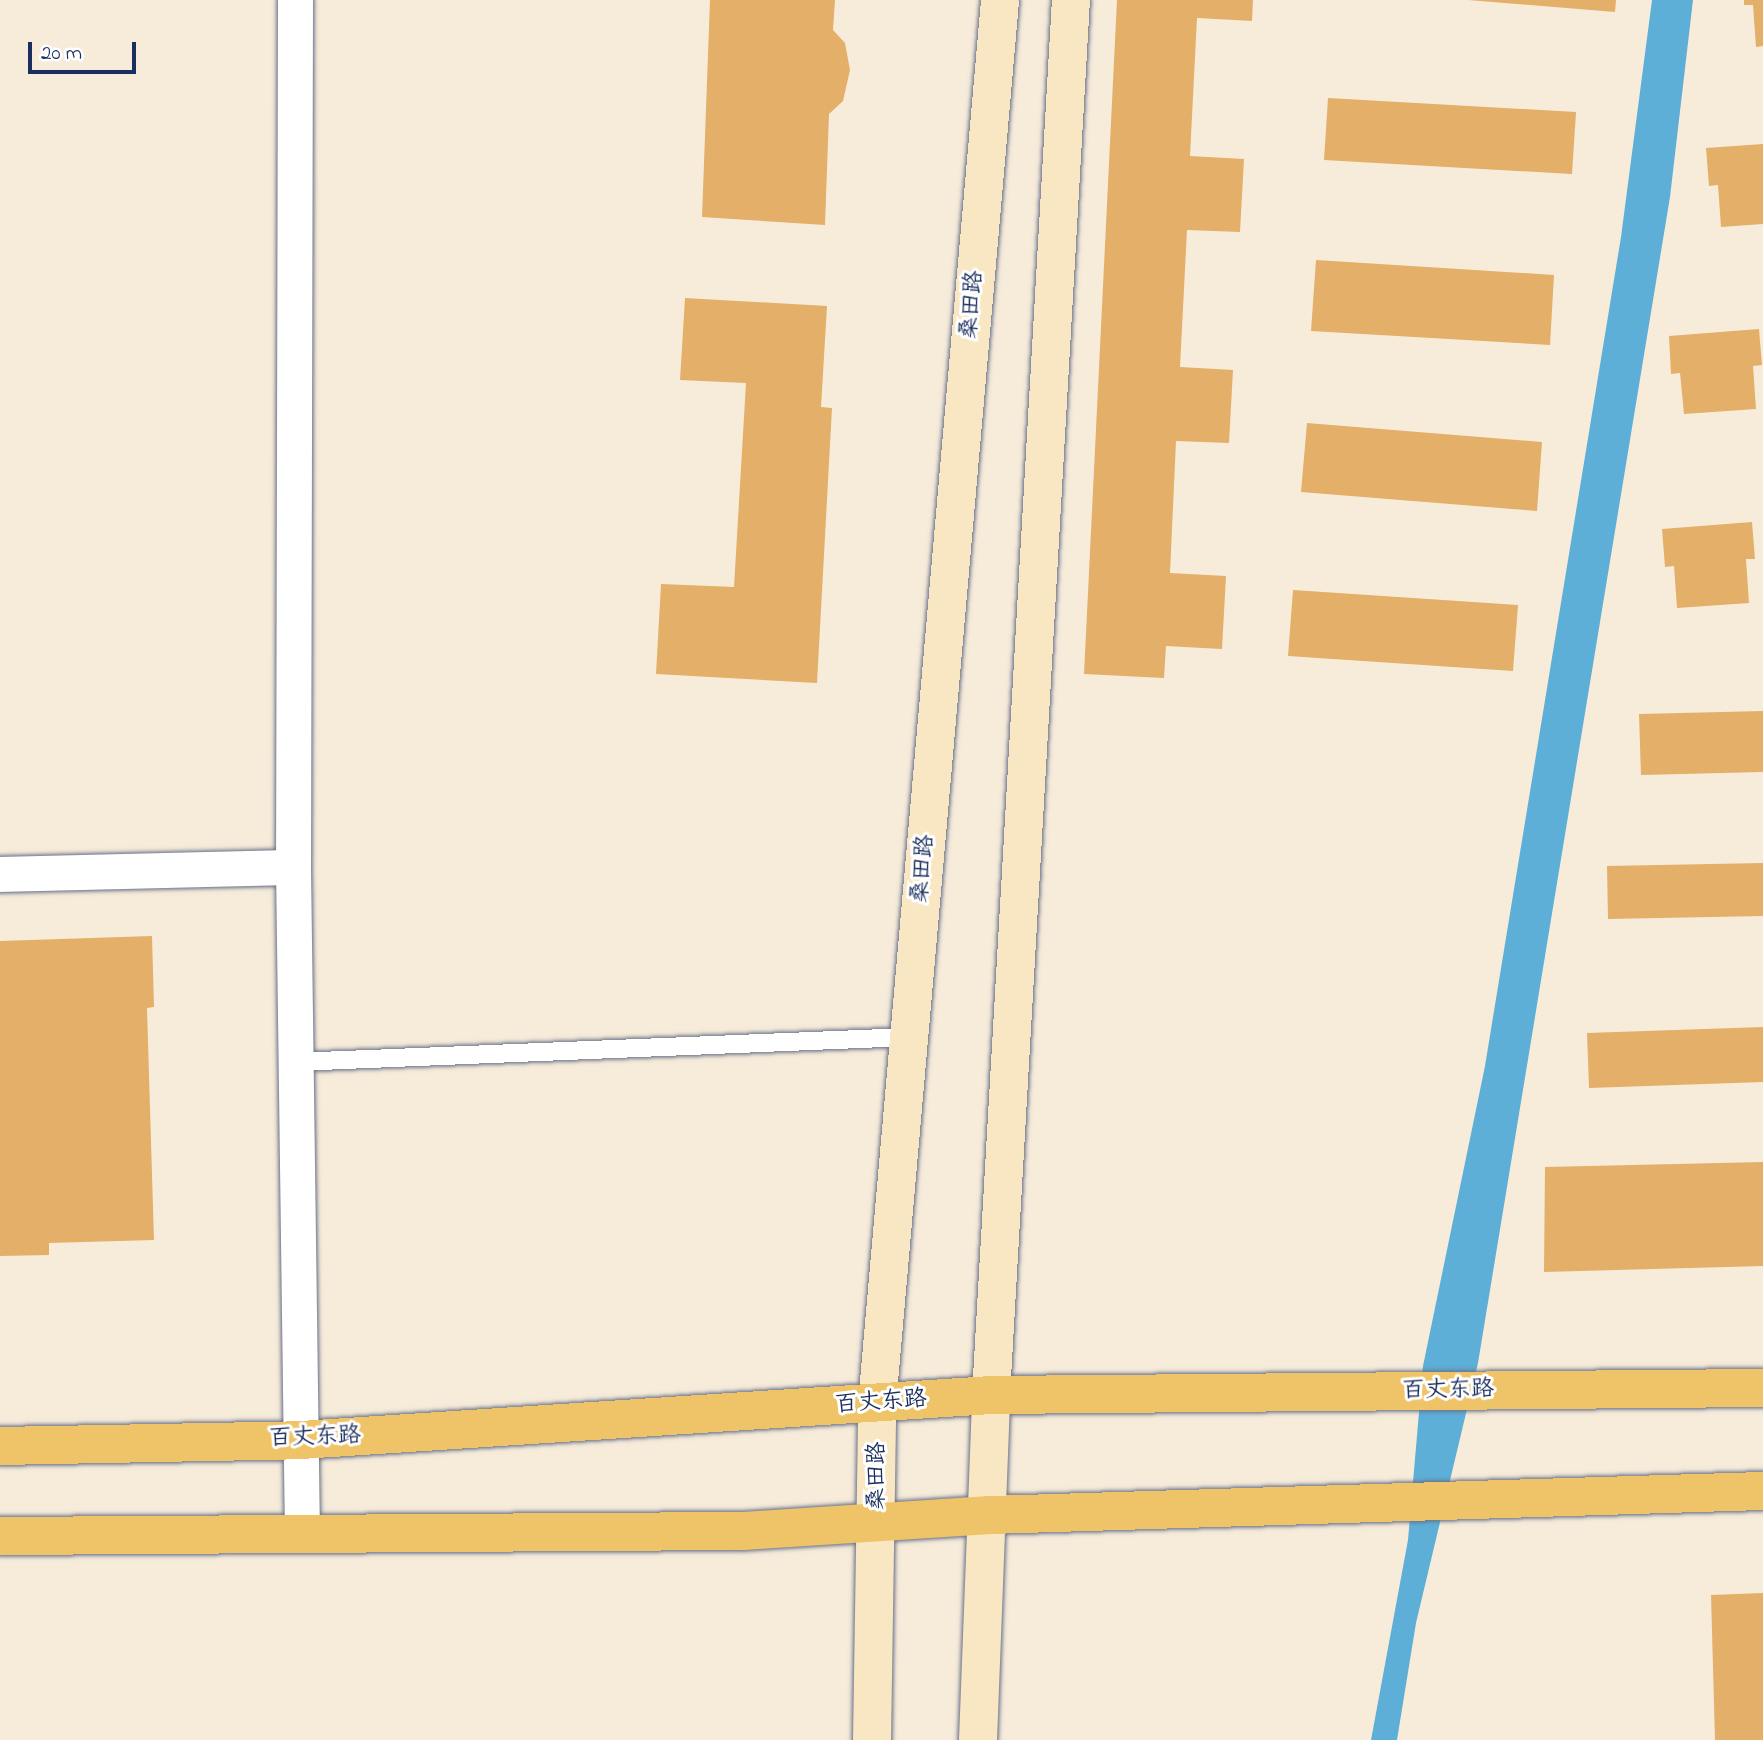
<!DOCTYPE html>
<html>
<head>
<meta charset="utf-8">
<style>
  body { margin:0 }
  #map { position:relative; width:1763px; height:1740px; overflow:hidden; background:#f7ecda; font-family:"Indie Flower","LXGW WenKai TC",sans-serif }
  div>[style] { position:absolute }
  [style*='--x'] { left:calc(var(--x)*1px); top:calc(var(--y)*1px); width:calc(var(--w)*1px); rotate:calc(var(--a)*1deg) }
  .water>* { inset:0; background:#5dafd8 }
  .building>* { inset:0; background:#e4af69 }
  .roads { filter:drop-shadow(0 0 2px #687189) drop-shadow(0 0 2px #687189) }
  .lane>* { height:18px; margin:-9px; padding:0 9px; transform-origin:9px; border-radius:9px; background:#fff }
  .street>* { height:35px; margin:-17.5px; padding:0 17.5px; transform-origin:17.5px; border-radius:17.5px; background:#fff }
  .secondary>* { height:38px; margin:-19px; padding:0 19px; transform-origin:19px; border-radius:19px; background:#f9e7c3 }
  .primary>* { height:38px; margin:-19px; padding:0 19px; transform-origin:19px; border-radius:19px; background:#efc469 }
  span { translate:-50% -50%; white-space:nowrap; text-align:center; line-height:1.15; -webkit-text-stroke:6px #fff; paint-order:stroke }
  .street-label { font-size:23px; color:#1b2f5e }
  .scale { position:absolute; left:28px; top:42px; width:108px; height:32px; box-sizing:border-box; border:4px solid #1b2f5e; border-top:0; padding-left:9px; font-size:21px; line-height:24px; white-space:nowrap; color:#1b2f5e; -webkit-text-stroke:5px #fff; paint-order:stroke }
</style>
</head>
<body>
<div id="map">
  <div class="water">
    <div style="clip-path:polygon(1652px 0,1693px 0,1670px 197px,1478px 1363px,1416px 1623px,1397px 1740px,1371px 1740px,1408px 1540px,1423px 1366px,1485px 1066px,1621px 237px)"></div>
  </div>
  <div class="building">
    <div style="clip-path:polygon(710px 0,835px 0,833px 30px,845px 43px,850px 70px,843px 101px,829px 114px,825px 225px,702px 217px)"></div>
    <div style="clip-path:polygon(1117px 0,1253px 0,1252px 21px,1197px 18px,1190px 156px,1244px 159px,1240px 232px,1187px 230px,1180px 367px,1233px 370px,1229px 443px,1176px 441px,1170px 573px,1226px 576px,1222px 649px,1166px 646px,1164px 678px,1084px 674px)"></div>
    <div style="clip-path:polygon(1468px 0,1616px 0,1615px 12px)"></div>
    <div style="clip-path:polygon(1744px 0,1763px 0,1763px 46px,1756px 47px,1753px 5px,1744px 5px)"></div>
    <div style="clip-path:polygon(1328px 98px,1576px 112px,1572px 174px,1324px 160px)"></div>
    <div style="clip-path:polygon(1763px 144px,1763px 224px,1721px 227px,1718px 185px,1709px 186px,1706px 148px)"></div>
    <div style="clip-path:polygon(1316px 260px,1554px 275px,1550px 345px,1311px 331px)"></div>
    <div style="clip-path:polygon(685px 298px,827px 306px,821px 407px,832px 408px,817px 683px,656px 674px,661px 584px,734px 587px,746px 383px,680px 380px)"></div>
    <div style="clip-path:polygon(1759px 329px,1762px 365px,1753px 366px,1756px 409px,1684px 414px,1680px 373px,1671px 374px,1669px 336px)"></div>
    <div style="clip-path:polygon(1307px 423px,1542px 442px,1537px 511px,1301px 492px)"></div>
    <div style="clip-path:polygon(1752px 522px,1755px 559px,1746px 559px,1749px 603px,1677px 608px,1674px 566px,1665px 567px,1662px 529px)"></div>
    <div style="clip-path:polygon(1293px 590px,1518px 605px,1513px 671px,1288px 656px)"></div>
    <div style="clip-path:polygon(1763px 711px,1763px 772px,1641px 775px,1639px 714px)"></div>
    <div style="clip-path:polygon(1763px 863px,1763px 916px,1608px 919px,1607px 866px)"></div>
    <div style="clip-path:polygon(152px 936px,154px 1007px,147px 1008px,154px 1240px,49px 1243px,49px 1255px,0 1256px,0 941px)"></div>
    <div style="clip-path:polygon(1763px 1027px,1763px 1082px,1589px 1088px,1587px 1033px)"></div>
    <div style="clip-path:polygon(1763px 1162px,1763px 1266px,1544px 1272px,1545px 1167px)"></div>
    <div style="clip-path:polygon(1763px 1593px,1763px 1740px,1715px 1740px,1711px 1595px)"></div>
  </div>
  <div class="roads">
    <div class="lane">
      <div style="--x:295;--y:1062;--w:615;--a:-2.33"></div>
    </div>
    <div class="street">
      <div style="--x:295;--y:0;--w:867;--a:90.13"></div>
      <div style="--x:293;--y:867;--w:667;--a:89.23"></div>
      <div style="--x:0;--y:874;--w:293;--a:-1.4"></div>
    </div>
    <div class="secondary">
      <div style="--x:872;--y:1740;--w:336;--a:-89.1"></div>
      <div style="--x:877;--y:1404;--w:1409;--a:-84.99"></div>
      <div style="--x:978;--y:1740;--w:345;--a:-87.8"></div>
      <div style="--x:991;--y:1395;--w:1397;--a:-86.72"></div>
    </div>
    <div class="primary">
      <div style="--x:0;--y:1446;--w:301;--a:-1.1"></div>
      <div style="--x:301;--y:1440;--w:691;--a:-3.73"></div>
      <div style="--x:991;--y:1395;--w:772;--a:-0.52"></div>
      <div style="--x:0;--y:1536;--w:743;--a:-0.39"></div>
      <div style="--x:743;--y:1531;--w:248;--a:-3.7"></div>
      <div style="--x:990;--y:1515;--w:773;--a:-1.78"></div>
    </div>
  </div>
  <div class="street-label">
    <span style="left:973px;top:305px;rotate:-85deg">桑田路</span>
    <span style="left:924px;top:869px;rotate:-85deg">桑田路</span>
    <span style="left:1448px;top:1391px;rotate:-1deg">百丈东路</span>
    <span style="left:881px;top:1403px;rotate:-4deg">百丈东路</span>
    <span style="left:315px;top:1438px;rotate:-2deg">百丈东路</span>
    <span style="left:878px;top:1476px;rotate:-90deg">桑田路</span>
  </div>
  <div class="scale">20 m</div>
</div>
</body>
</html>
